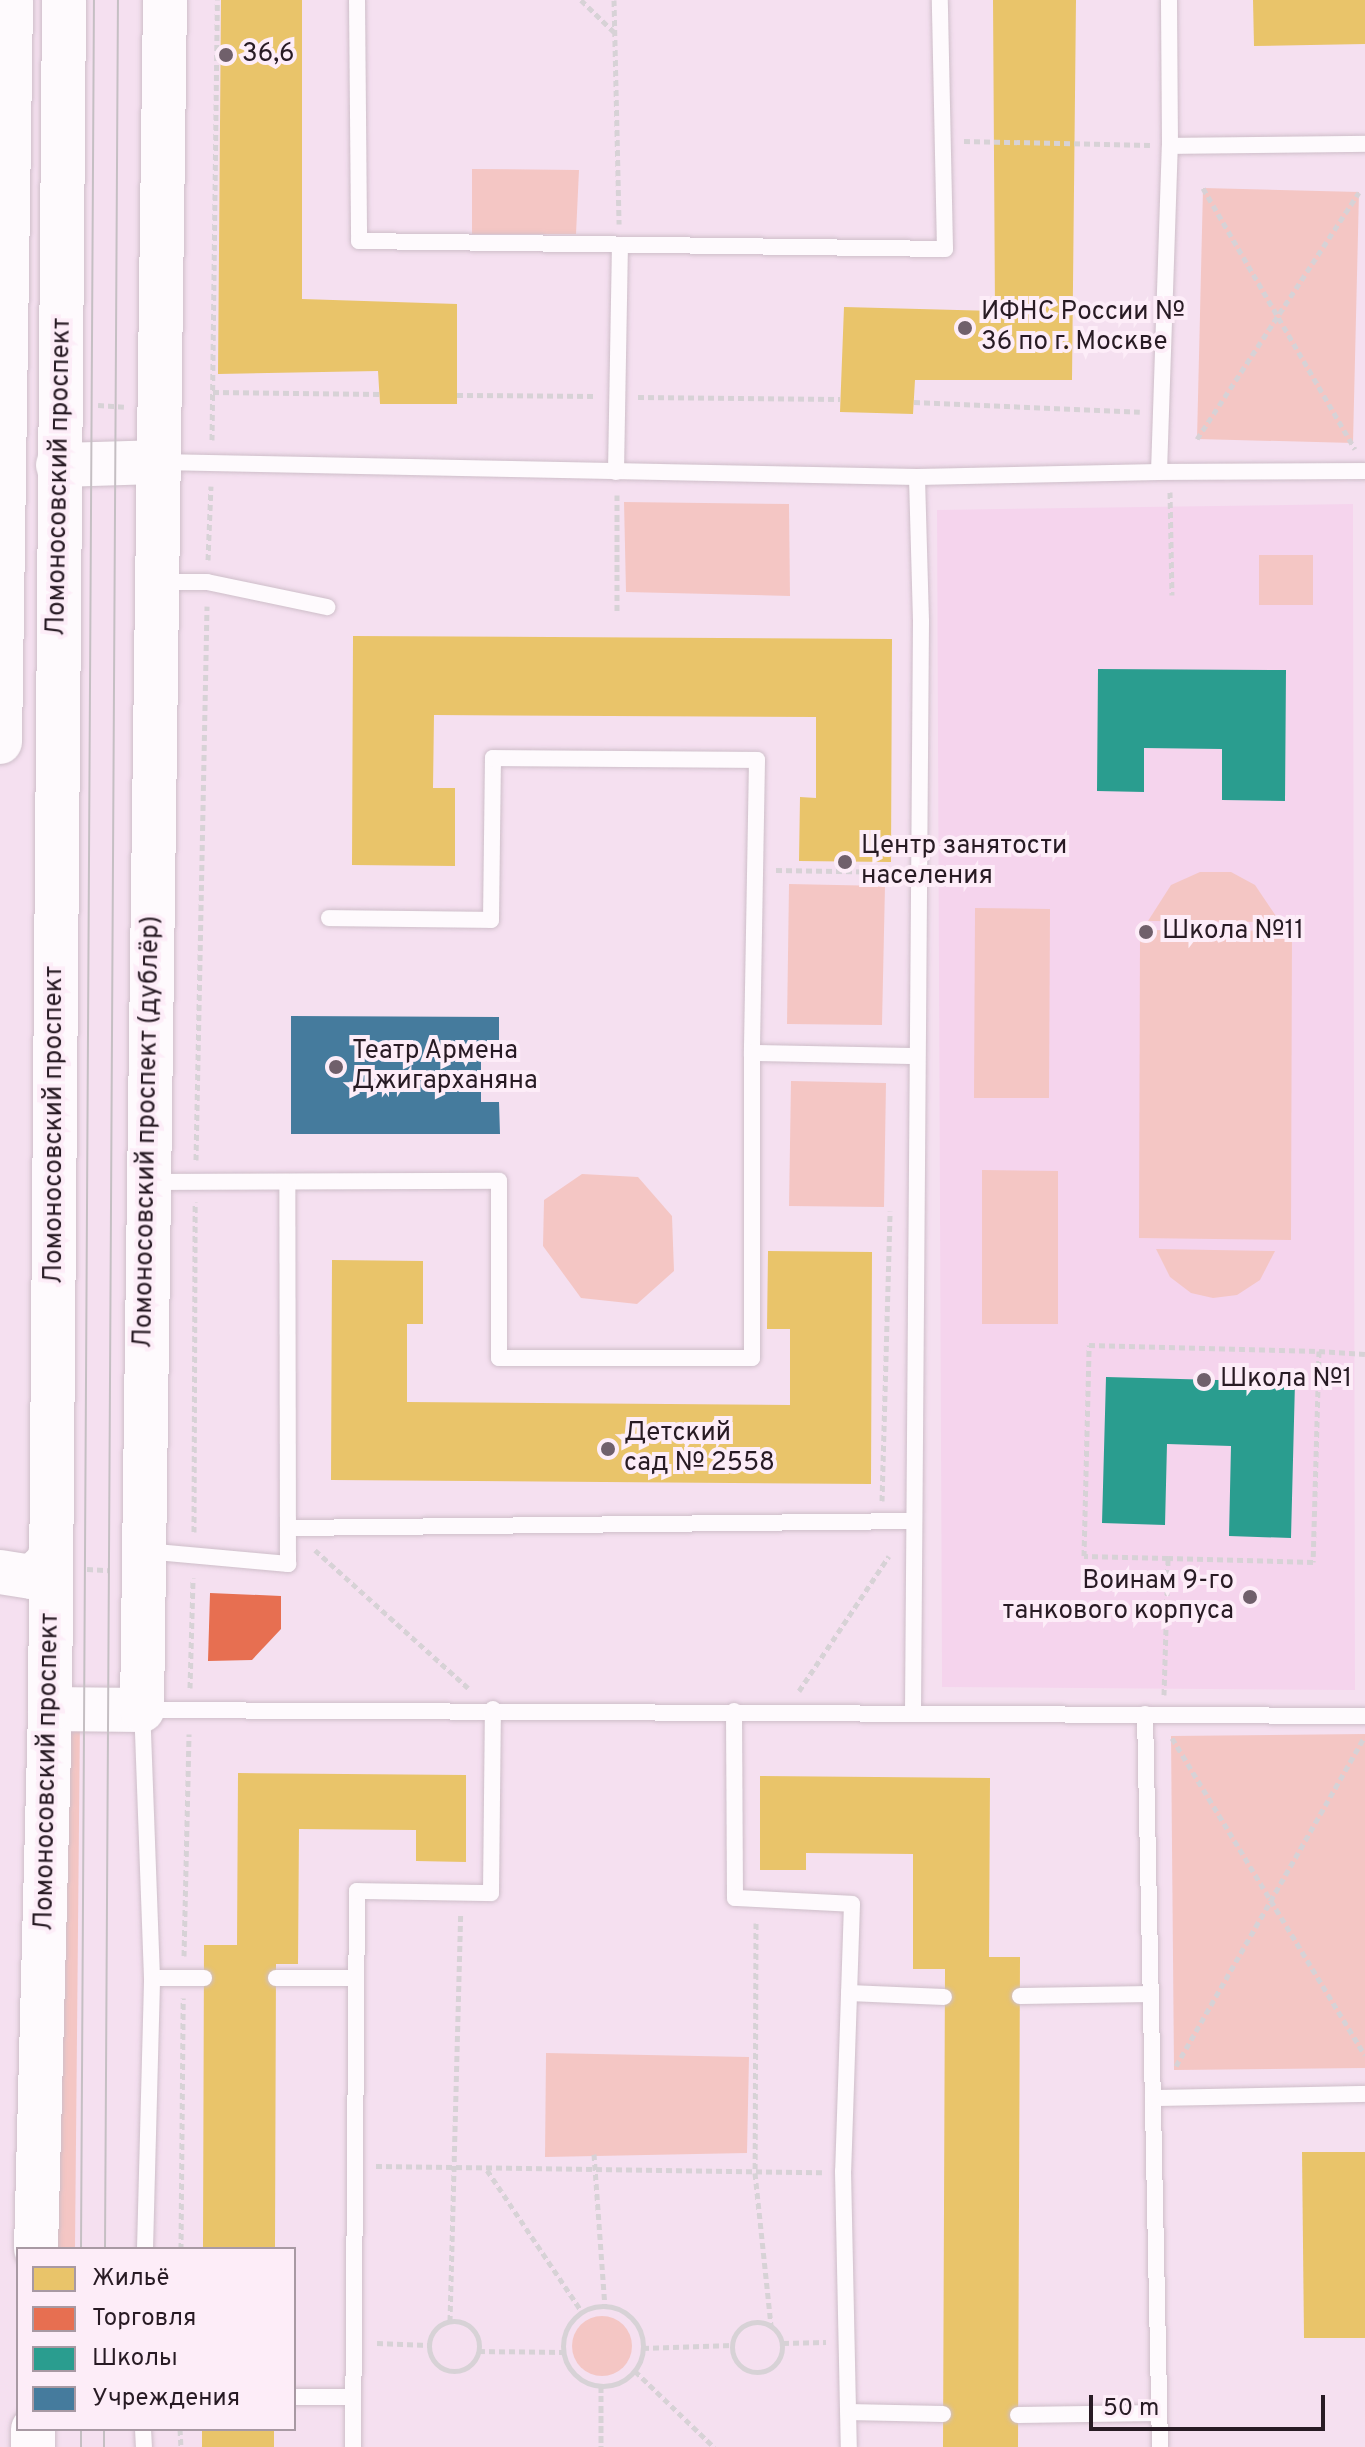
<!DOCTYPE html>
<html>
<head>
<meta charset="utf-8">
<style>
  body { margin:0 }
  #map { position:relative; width:1365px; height:2447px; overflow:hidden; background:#f5e0f0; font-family:Overpass,sans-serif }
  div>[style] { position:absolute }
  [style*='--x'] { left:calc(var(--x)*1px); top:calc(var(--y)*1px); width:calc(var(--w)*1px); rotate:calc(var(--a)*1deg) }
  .built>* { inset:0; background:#f5d4ed }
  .green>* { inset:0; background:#f4c6c4 }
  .round { border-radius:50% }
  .homes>* { inset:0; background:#e9c46a }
  .shops>* { inset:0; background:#e76f51 }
  .schools>* { inset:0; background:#2a9d8f }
  .public>* { inset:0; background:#457b9d }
  .path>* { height:5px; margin-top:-2.5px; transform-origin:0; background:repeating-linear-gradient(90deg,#d7d2d6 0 6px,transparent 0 10px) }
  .path>.ring { margin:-2.5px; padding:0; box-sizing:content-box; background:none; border:5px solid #d7d2d6; border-radius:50% }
  .roads { filter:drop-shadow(0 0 2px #cebec9) drop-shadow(0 0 2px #cebec9) }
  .lane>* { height:16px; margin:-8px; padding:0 8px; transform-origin:8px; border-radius:8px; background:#fefafd }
  .secondary>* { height:44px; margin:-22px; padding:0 22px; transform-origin:22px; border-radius:22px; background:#fefafd }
  .tram>* { height:2px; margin:-1px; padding:0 1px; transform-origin:1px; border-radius:1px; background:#c5bfc3 }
  .dots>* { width:22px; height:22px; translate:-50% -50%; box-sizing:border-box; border:4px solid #fdedf8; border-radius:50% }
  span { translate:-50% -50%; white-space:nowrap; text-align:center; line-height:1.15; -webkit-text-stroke:8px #fdedf8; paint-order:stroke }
  .poi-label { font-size:26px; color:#281b24 }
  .left { translate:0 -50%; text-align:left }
  .right { translate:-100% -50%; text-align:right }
  .street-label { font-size:26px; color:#281b24 }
  .legend { position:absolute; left:16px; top:2247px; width:280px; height:184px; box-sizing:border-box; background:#fdedf8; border:2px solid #a899a3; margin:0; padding:10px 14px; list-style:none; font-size:24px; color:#281b24 }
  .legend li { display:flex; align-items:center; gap:16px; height:40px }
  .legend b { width:40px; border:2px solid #a899a3 }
  .scale { position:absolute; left:1089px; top:2395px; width:236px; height:36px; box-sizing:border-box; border:4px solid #281b24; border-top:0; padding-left:10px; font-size:24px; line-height:28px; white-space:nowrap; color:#281b24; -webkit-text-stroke:6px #fdedf8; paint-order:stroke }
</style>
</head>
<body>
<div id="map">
  <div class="built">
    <div style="clip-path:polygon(1353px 504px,1355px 1690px,942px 1687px,937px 510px)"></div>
  </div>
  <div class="green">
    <div style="clip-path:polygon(472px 169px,579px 170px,576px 234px,472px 234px)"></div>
    <div style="clip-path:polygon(1203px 188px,1359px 192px,1353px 443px,1197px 439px)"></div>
    <div style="clip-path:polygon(624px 502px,789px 504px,790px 596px,626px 592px)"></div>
    <div style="clip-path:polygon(1259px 555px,1313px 555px,1313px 605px,1259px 605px)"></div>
    <div style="clip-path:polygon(1200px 872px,1231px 872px,1255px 885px,1280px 922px,1148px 921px,1171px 885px)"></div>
    <div style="clip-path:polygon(789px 884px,885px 886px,882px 1025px,787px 1024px)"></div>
    <div style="clip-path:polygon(975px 908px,1050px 909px,1049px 1098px,974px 1098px)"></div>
    <div style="clip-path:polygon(1140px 930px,1292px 931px,1291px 1240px,1139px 1238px)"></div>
    <div style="clip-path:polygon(791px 1081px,886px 1083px,884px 1207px,789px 1206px)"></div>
    <div style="clip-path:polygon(982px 1170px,1058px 1171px,1058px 1324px,982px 1324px)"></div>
    <div style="clip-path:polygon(582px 1174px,638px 1177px,672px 1216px,674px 1271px,637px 1304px,581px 1298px,543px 1246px,544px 1200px)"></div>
    <div style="clip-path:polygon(1156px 1249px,1275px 1251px,1260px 1280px,1237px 1295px,1213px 1298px,1191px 1293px,1170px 1277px)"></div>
    <div style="clip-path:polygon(64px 1716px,80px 1716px,75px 2249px,56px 2249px)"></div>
    <div style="clip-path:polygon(1365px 1734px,1365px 2068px,1174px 2070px,1171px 1736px)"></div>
    <div style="clip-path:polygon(546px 2053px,749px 2057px,747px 2153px,545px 2157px)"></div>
    <div class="round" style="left:572px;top:2316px;width:60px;height:60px"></div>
  </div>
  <div class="homes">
    <div style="clip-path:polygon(221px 0,302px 0,302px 299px,457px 304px,457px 404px,380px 404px,378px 371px,218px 374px)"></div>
    <div style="clip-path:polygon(993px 0,1076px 0,1072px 380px,915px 380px,913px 414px,840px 412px,844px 307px,995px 311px)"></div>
    <div style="clip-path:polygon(1253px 0,1365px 0,1365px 44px,1254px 46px)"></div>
    <div style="clip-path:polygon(353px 636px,892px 639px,891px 862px,799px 861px,800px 797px,816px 798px,816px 717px,434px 715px,433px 788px,455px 788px,455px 866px,352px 865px)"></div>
    <div style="clip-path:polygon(768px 1251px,872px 1252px,871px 1484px,331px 1480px,332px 1260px,423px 1261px,423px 1324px,407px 1324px,407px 1402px,790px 1405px,790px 1329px,767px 1329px)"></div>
    <div style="clip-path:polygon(238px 1773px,466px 1775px,466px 1862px,416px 1861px,416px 1830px,299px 1829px,298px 1964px,276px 1964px,275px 2249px,203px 2249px,204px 1945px,237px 1945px)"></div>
    <div style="clip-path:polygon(760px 1776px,990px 1778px,989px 1957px,1020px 1957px,1018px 2447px,943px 2447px,945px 1969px,913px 1969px,913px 1854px,806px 1853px,806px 1870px,760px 1870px)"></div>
    <div style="clip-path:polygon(1302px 2152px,1365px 2152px,1365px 2338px,1304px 2338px)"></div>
    <div style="clip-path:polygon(202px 2429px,274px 2429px,274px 2447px,202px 2447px)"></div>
  </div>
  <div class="shops">
    <div style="clip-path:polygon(210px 1593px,281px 1596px,281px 1629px,252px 1660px,208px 1661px)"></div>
  </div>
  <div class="schools">
    <div style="clip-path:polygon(1098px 669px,1286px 670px,1285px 801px,1222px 800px,1222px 749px,1144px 748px,1144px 792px,1097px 791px)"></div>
    <div style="clip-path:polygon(1106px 1377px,1295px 1382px,1291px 1538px,1229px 1536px,1231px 1446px,1167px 1444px,1165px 1525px,1102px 1523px)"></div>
  </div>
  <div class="public">
    <div style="clip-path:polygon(291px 1016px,499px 1017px,499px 1047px,481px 1048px,481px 1102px,499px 1102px,500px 1134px,291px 1134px)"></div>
  </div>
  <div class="path">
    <div style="--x:581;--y:0;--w:46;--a:44.1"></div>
    <div style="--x:614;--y:0;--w:224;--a:88.7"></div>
    <div style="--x:964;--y:141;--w:186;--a:1.2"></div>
    <div style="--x:1203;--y:188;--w:302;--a:59.8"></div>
    <div style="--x:213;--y:392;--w:167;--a:0.7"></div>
    <div style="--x:457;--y:395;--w:139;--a:0.4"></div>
    <div style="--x:638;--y:397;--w:202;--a:0.6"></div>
    <div style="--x:914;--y:402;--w:226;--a:2.5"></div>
    <div style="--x:98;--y:405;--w:26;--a:4"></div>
    <div style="--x:1197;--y:439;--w:295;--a:-56.7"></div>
    <div style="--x:212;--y:440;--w:440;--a:-89.3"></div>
    <div style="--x:1170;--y:492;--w:103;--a:88.9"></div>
    <div style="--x:617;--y:495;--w:119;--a:90"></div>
    <div style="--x:208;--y:560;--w:74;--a:-87.7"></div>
    <div style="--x:776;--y:870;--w:122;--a:0.9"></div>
    <div style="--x:196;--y:1160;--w:554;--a:-88.86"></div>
    <div style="--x:1319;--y:1351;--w:46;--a:3.7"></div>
    <div style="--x:882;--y:1501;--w:290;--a:-88.4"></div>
    <div style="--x:194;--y:1532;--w:330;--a:-89.8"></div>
    <div style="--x:315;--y:1550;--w:206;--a:42"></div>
    <div style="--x:87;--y:1569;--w:22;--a:3"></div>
    <div style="--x:190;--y:1688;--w:110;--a:-88.4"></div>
    <div style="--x:799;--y:1691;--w:162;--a:-56.3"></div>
    <div style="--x:1164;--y:1695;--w:137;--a:-88.3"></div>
    <div style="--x:1168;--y:1558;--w:84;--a:-178.6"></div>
    <div style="--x:1084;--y:1556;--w:211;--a:-88.6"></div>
    <div style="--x:1089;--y:1345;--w:230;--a:1.5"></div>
    <div style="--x:1319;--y:1351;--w:211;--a:91.6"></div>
    <div style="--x:1313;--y:1562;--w:145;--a:-178.4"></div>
    <div style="--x:1172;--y:1738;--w:371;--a:58.7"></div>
    <div style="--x:756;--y:1923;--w:250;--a:90.2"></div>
    <div style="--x:755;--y:2173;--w:153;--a:84"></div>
    <div style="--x:184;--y:1956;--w:222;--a:-88.7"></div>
    <div style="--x:1176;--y:2066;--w:378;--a:-60.2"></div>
    <div style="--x:594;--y:2154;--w:152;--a:85.9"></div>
    <div style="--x:376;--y:2166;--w:446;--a:0.8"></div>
    <div style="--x:487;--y:2170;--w:171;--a:56.2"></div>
    <div style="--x:181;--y:2249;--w:251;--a:-89.5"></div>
    <div class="ring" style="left:563px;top:2306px;width:75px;height:75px"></div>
    <div class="ring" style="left:429px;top:2321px;width:45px;height:45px"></div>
    <div style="--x:450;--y:2321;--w:407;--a:-88.5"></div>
    <div class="ring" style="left:732px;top:2322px;width:45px;height:45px"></div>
    <div style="--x:377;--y:2343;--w:51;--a:2.2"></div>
    <div style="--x:783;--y:2343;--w:43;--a:-1.3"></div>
    <div style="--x:643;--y:2348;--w:89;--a:-1.9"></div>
    <div style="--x:479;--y:2351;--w:84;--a:0.7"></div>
    <div style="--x:635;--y:2371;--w:110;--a:43.9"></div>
    <div style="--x:601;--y:2386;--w:61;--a:90"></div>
    <div style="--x:180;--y:2429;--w:18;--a:87"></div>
  </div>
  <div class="roads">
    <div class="lane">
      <div style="--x:357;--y:0;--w:241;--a:89.5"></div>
      <div style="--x:359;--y:241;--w:586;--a:0.78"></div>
      <div style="--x:945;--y:249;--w:249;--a:-91.2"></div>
      <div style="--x:1170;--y:146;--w:195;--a:-0.6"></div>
      <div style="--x:159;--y:462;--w:758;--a:1.13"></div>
      <div style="--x:917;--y:477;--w:242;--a:-1.2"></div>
      <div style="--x:1159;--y:472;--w:326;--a:-88.1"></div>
      <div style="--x:1170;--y:146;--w:146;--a:-90.4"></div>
      <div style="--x:616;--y:472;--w:227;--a:-89"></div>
      <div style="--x:1159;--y:472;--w:206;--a:-0.3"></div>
      <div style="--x:159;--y:582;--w:48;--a:0"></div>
      <div style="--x:207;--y:582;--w:123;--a:11.8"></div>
      <div style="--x:329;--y:918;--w:162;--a:0.7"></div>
      <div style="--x:491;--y:920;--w:162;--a:-89.3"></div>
      <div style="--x:493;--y:758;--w:264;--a:0.4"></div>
      <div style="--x:757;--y:760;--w:293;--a:91"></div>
      <div style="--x:752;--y:1053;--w:163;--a:1.1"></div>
      <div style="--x:151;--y:1182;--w:348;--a:-0.2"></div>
      <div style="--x:499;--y:1181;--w:177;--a:90"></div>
      <div style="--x:499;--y:1358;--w:253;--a:0"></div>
      <div style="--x:752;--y:1358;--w:305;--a:-90"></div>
      <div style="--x:290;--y:1528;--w:623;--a:-0.64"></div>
      <div style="--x:145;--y:1551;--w:144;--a:5.2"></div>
      <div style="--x:288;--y:1564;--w:382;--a:-90.1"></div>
      <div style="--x:734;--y:1711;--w:187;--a:89.7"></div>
      <div style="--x:735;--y:1898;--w:117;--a:2.9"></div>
      <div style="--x:852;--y:1904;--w:267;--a:91.9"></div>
      <div style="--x:843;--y:2171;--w:276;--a:88.8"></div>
      <div style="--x:913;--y:1712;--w:1091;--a:-89.58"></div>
      <div style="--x:921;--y:621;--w:144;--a:-91.6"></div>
      <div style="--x:1145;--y:1714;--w:733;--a:88.83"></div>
      <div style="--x:152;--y:1978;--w:52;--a:0"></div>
      <div style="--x:276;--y:1978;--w:80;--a:0"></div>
      <div style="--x:849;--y:1993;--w:95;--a:2.4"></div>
      <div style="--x:1020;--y:1996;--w:131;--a:-0.9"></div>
      <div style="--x:1153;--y:2098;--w:212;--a:-1.1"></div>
      <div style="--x:145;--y:2249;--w:271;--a:-88.5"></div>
      <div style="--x:152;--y:1978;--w:268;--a:-92.1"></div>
      <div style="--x:142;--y:1710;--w:1223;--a:0.28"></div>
      <div style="--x:294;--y:2397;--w:58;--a:0"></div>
      <div style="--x:848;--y:2412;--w:95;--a:1.2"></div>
      <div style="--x:1018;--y:2415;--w:141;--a:-0.8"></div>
      <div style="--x:143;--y:2429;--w:18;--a:87"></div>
      <div style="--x:353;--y:2447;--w:556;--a:-89.59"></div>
      <div style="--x:357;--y:1891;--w:134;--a:0.9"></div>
      <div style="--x:491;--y:1893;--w:184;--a:-89.4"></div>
    </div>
    <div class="secondary">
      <div style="--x:58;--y:465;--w:100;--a:-1.7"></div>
      <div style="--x:0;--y:742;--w:742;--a:-89.15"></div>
      <div style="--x:0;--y:1572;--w:32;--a:9"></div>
      <div style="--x:32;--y:1577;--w:23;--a:-43"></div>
      <div style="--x:49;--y:1561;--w:11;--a:-80"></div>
      <div style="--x:50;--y:1709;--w:92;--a:0.6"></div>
      <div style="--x:142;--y:1710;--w:1710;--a:-89.23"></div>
      <div style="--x:36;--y:2249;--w:540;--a:-88.51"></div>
      <div style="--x:50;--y:1709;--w:1709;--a:-89.53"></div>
      <div style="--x:33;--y:2447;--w:18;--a:-90"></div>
    </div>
  </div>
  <div class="tram">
    <div style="--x:81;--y:2249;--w:2249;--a:-89.67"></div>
    <div style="--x:105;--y:2249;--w:2249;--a:-89.67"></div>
    <div style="--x:81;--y:2447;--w:18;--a:-90"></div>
    <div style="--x:104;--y:2447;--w:18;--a:-90"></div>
  </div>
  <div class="dots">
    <div style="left:226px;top:55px;background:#70606b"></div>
    <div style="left:965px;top:328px;background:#70606b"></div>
    <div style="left:845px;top:862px;background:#70606b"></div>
    <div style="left:1146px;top:932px;background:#70606b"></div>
    <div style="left:336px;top:1067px;background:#70606b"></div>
    <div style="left:1204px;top:1380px;background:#70606b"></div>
    <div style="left:608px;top:1449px;background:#70606b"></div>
    <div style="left:1250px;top:1597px;background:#70606b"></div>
  </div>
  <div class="poi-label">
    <span class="left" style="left:242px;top:55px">36,6</span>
    <span class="left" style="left:981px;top:328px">ИФНС России №<br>36 по г. Москве</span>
    <span class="left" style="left:861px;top:862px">Центр занятости<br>населения</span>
    <span class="left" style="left:1162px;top:932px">Школа №11</span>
    <span class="left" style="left:352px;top:1067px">Театр Армена<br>Джигарханяна</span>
    <span class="left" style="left:1220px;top:1380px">Школа №1</span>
    <span class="left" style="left:624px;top:1449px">Детский<br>сад № 2558</span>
    <span class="right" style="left:1234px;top:1597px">Воинам 9-го<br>танкового корпуса</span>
  </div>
  <div class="street-label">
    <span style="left:60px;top:477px;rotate:-89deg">Ломоносовский проспект</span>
    <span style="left:55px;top:1125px;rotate:-90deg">Ломоносовский проспект</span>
    <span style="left:148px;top:1132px;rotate:-89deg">Ломоносовский проспект (дублёр)</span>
    <span style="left:48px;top:1772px;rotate:-89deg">Ломоносовский проспект</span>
  </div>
  <ul class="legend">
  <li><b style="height:22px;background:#e9c46a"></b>Жильё</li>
  <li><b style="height:22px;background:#e76f51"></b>Торговля</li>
  <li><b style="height:22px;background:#2a9d8f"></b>Школы</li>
  <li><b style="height:22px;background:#457b9d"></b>Учреждения</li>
  </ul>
  <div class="scale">50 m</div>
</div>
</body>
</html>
